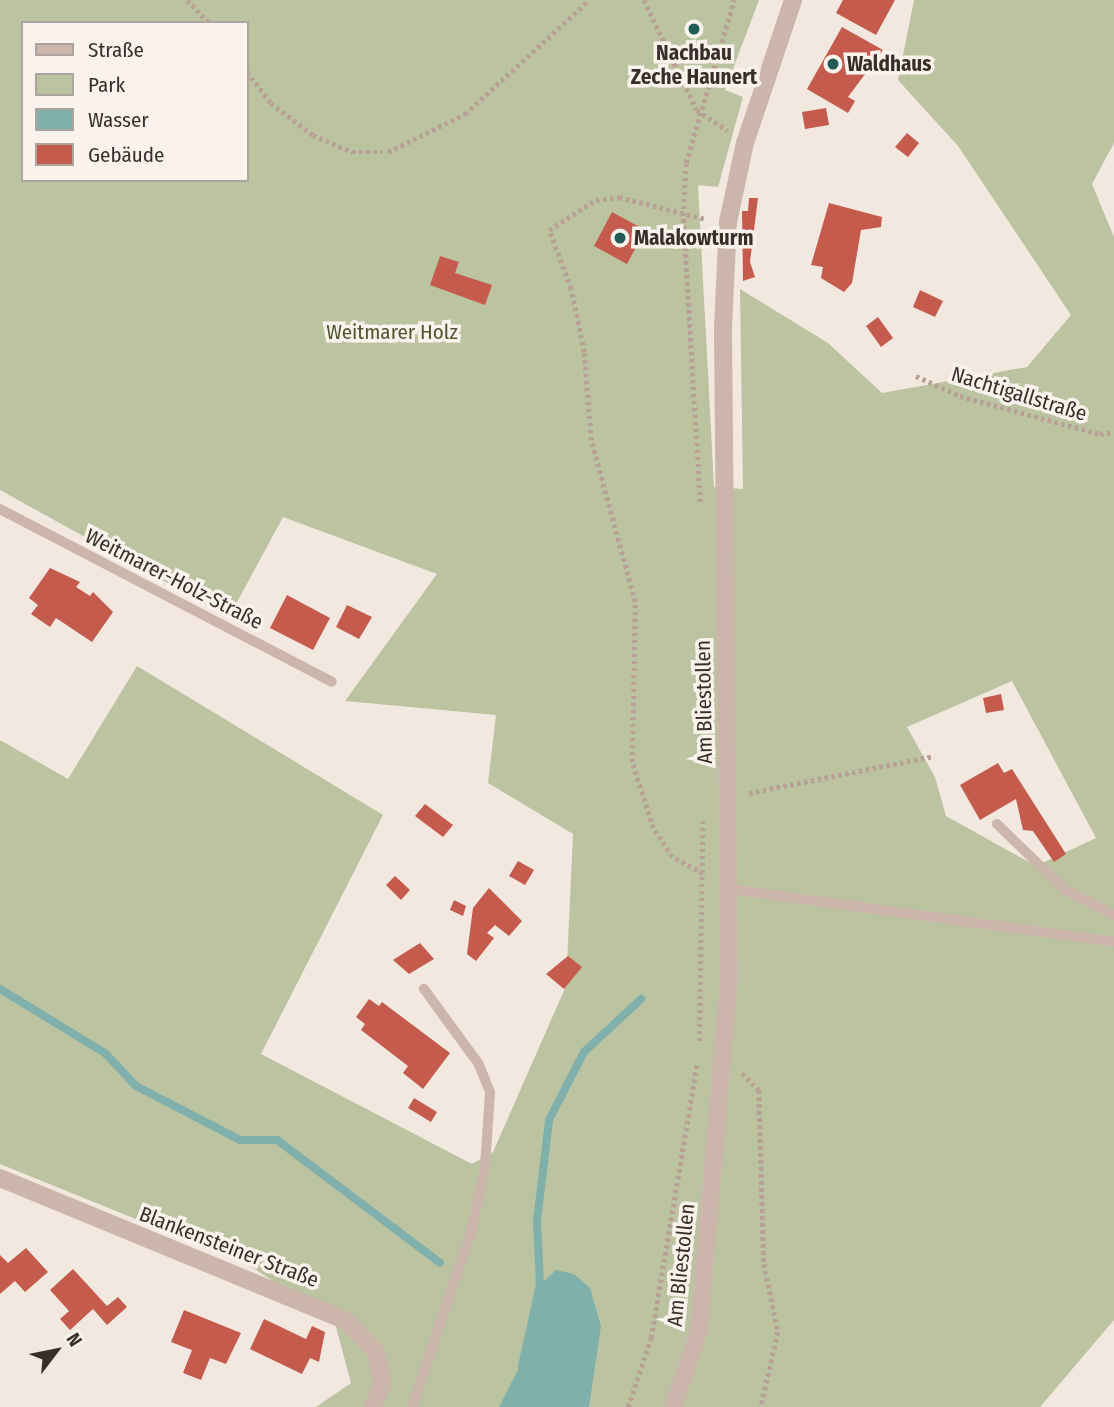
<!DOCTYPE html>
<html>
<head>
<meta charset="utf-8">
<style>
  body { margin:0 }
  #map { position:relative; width:1114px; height:1407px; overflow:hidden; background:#f3e8e0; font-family:"Fira Sans Condensed",sans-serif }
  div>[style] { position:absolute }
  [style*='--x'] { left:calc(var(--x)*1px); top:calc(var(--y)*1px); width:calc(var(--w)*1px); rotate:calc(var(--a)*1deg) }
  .green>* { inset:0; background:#bbc3a0 }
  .water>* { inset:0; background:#7fb0ac }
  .stream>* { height:8px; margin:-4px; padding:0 4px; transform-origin:4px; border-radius:4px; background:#7fb0ac }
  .building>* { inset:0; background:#c55b4d }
  .path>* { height:4.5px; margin-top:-2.25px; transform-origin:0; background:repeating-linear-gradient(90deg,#b8a096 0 3.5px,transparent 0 7px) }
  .lane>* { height:10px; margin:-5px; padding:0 5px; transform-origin:5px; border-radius:5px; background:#ccb6ac }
  .street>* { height:18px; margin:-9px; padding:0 9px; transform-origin:9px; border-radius:9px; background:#ccb6ac }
  .dots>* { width:19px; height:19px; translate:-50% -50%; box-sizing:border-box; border:4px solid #faf3ed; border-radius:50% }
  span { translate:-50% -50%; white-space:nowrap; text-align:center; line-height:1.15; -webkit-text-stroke:7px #faf3ed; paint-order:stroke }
  .poi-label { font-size:21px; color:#3a2e2b; font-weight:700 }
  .left { translate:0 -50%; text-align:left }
  .park-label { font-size:21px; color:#4e582e }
  .street-label { font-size:21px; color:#3a2e2b }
  .legend { position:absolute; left:21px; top:21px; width:228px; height:161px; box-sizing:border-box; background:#faf3ed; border:2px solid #ada49f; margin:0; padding:9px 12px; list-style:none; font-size:21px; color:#3a2e2b }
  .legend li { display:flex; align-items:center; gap:14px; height:35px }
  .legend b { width:35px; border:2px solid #ada49f }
  .north { position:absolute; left:21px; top:1316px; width:70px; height:70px; -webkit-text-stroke:5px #faf3ed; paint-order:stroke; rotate:58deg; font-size:19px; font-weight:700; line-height:28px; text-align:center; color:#3a2e2b }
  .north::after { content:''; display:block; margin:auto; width:24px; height:32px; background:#3a2e2b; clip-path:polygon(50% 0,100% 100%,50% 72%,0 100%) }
</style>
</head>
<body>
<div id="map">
  <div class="green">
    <div style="clip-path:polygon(evenodd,0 0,759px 0,725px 90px,743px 97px,718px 187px,698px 185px,714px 487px,743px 489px,740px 289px,828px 343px,882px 393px,1027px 367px,1071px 315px,958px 146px,898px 80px,914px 0,1114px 0,1114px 143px,1092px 184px,1114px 237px,1114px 1320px,1040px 1407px,316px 1407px,351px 1383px,335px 1323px,249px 1265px,0 1164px,0 740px,68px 779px,137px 666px,383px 815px,261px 1054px,472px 1164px,493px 1152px,566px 986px,573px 834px,488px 783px,496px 715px,345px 701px,437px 574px,283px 517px,229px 617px,0 490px,0 0,23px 23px,247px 23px,247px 180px,23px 180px,23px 23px,0 0,1012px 681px,1096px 838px,1036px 866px,946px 816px,935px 777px,907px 727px,1012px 681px)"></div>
  </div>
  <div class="water">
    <div style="clip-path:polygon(556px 1270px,574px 1274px,590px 1288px,601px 1326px,589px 1407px,499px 1407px,525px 1356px,540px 1285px)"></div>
  </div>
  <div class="stream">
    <div style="--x:0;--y:989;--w:123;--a:31.4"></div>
    <div style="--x:105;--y:1053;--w:45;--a:46.8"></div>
    <div style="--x:136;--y:1086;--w:117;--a:27.4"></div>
    <div style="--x:240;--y:1140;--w:37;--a:0"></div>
    <div style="--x:277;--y:1140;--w:204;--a:37"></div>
    <div style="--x:522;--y:1366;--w:83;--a:-77.5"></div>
    <div style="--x:540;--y:1285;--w:64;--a:-92.7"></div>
    <div style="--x:537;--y:1221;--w:102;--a:-83.2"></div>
    <div style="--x:549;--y:1120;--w:76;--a:-62.8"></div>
    <div style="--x:584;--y:1052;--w:78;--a:-42.9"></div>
  </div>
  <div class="building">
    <div style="clip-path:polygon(843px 0,895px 0,876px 35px,836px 13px)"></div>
    <div style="clip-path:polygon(842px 27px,883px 50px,848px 97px,855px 101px,848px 113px,807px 89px)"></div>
    <div style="clip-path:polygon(826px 108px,829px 125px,805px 129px,802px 112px)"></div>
    <div style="clip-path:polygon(907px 133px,919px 143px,908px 157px,895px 147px)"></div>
    <div style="clip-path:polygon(749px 198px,758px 198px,750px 262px,755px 277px,743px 281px,742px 211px,748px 211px)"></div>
    <div style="clip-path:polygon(829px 203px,882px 217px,881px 227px,861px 230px,852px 283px,844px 292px,821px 278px,823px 267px,811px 265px)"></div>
    <div style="clip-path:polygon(612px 212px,645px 230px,627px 264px,594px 246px)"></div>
    <div style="clip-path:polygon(440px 256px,459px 262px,455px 273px,492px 285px,485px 305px,430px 285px)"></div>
    <div style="clip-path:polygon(920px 290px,943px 301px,935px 317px,913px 307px)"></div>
    <div style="clip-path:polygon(878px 317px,893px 338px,881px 347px,866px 326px)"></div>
    <div style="clip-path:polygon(50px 568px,80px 582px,76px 587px,90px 596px,93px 592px,113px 612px,92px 642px,56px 618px,50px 627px,31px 614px,38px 605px,29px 598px)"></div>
    <div style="clip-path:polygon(287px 595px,330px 618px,313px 650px,270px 628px)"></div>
    <div style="clip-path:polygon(347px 605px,372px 617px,359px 639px,336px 627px)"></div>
    <div style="clip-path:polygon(1001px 694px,1004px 710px,986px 713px,983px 698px)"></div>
    <div style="clip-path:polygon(998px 763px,1004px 773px,1012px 769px,1066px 854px,1054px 862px,1033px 831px,1023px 830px,1016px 799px,980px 820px,960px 785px)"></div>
    <div style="clip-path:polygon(425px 804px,453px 825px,443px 837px,415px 816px)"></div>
    <div style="clip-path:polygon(518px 861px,534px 870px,525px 885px,509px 876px)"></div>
    <div style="clip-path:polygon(395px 876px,410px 890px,401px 900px,386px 885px)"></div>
    <div style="clip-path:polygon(489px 888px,522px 921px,509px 936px,495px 925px,487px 933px,494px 938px,476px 961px,467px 954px,473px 908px)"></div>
    <div style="clip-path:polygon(454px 900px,466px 906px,463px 916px,450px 910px)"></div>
    <div style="clip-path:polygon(420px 943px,434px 959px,409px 974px,393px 960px)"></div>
    <div style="clip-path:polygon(568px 956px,582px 967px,564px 989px,546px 974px)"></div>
    <div style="clip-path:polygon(369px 999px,379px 1006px,382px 1002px,450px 1053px,423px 1089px,403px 1073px,408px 1066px,361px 1030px,365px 1024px,356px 1017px)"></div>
    <div style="clip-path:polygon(414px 1098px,437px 1112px,431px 1122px,408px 1108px)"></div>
    <div style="clip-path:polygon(26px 1248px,48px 1272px,25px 1292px,15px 1281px,0 1294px,0 1255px,8px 1263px)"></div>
    <div style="clip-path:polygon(73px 1269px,107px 1306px,118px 1297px,127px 1307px,107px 1325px,93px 1309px,70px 1330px,60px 1319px,69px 1311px,50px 1290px)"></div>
    <div style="clip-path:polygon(184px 1310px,241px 1333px,226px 1364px,210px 1358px,201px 1380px,183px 1373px,192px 1350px,171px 1342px)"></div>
    <div style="clip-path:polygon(264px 1319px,306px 1339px,312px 1326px,325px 1332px,319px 1362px,310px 1358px,302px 1374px,250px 1349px)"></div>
  </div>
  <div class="path">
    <div style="--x:187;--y:0;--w:32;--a:46"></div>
    <div style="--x:644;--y:0;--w:122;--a:64.3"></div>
    <div style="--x:697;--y:110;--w:37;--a:34"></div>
    <div style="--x:247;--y:72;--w:39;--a:52"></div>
    <div style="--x:271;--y:103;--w:53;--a:37.3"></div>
    <div style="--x:313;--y:135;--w:43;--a:23.6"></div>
    <div style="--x:352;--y:152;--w:36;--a:0"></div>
    <div style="--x:388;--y:152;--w:86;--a:-26.3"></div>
    <div style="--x:465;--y:114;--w:168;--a:-42.6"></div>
    <div style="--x:916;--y:376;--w:48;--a:24.4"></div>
    <div style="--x:960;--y:396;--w:145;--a:15.2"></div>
    <div style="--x:1100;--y:434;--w:14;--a:-8"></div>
    <div style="--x:700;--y:502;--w:287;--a:-93.4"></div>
    <div style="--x:683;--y:216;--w:53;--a:-86.8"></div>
    <div style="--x:686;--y:163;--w:170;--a:-73.6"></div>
    <div style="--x:749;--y:793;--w:189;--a:-11.3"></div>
    <div style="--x:703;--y:874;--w:35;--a:-151"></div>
    <div style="--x:672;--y:857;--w:35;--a:-123"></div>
    <div style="--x:653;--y:828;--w:69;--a:-107.7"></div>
    <div style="--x:632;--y:762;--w:160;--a:-88.9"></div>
    <div style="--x:635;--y:602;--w:168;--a:-105.2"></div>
    <div style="--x:591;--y:440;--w:88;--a:-94.5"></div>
    <div style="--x:584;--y:352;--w:64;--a:-101.7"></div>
    <div style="--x:571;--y:289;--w:63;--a:-110.4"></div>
    <div style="--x:549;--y:230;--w:56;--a:-32.6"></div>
    <div style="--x:596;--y:200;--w:23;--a:-7"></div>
    <div style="--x:619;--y:197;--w:90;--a:14.2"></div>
    <div style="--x:699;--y:1041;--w:222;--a:-89"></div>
    <div style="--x:742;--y:1073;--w:24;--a:45"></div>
    <div style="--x:759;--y:1090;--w:174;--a:88.4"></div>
    <div style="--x:764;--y:1264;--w:69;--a:78.4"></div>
    <div style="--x:778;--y:1332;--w:77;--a:102.8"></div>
    <div style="--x:628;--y:1407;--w:73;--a:-71.6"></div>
    <div style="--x:651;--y:1338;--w:278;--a:-80.5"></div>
  </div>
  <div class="lane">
    <div style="--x:0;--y:509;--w:374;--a:27.5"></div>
    <div style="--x:997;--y:824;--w:95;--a:44.1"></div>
    <div style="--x:1065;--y:890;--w:55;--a:27"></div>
    <div style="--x:729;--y:889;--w:389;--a:7.8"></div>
    <div style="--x:412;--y:1407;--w:184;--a:-71.3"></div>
    <div style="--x:471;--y:1233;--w:68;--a:-78.2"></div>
    <div style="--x:485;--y:1166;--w:74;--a:-86.1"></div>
    <div style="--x:490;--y:1092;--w:31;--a:-112"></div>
    <div style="--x:478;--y:1063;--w:92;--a:-126.1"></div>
  </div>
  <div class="street">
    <div style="--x:0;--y:1178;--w:373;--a:22.4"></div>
    <div style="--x:345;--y:1320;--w:45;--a:45.9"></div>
    <div style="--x:376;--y:1352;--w:33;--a:79"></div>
    <div style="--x:382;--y:1384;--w:25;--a:111"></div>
    <div style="--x:673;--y:1407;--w:81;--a:-71.3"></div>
    <div style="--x:699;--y:1330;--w:350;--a:-85.1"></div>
    <div style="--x:729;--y:981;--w:654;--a:-90.53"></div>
    <div style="--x:723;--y:327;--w:105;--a:-87.3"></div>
    <div style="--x:728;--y:222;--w:81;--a:-77.9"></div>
    <div style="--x:745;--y:143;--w:151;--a:-71.4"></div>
  </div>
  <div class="dots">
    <div style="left:694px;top:29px;background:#205b58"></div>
    <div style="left:833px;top:64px;background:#205b58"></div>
    <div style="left:620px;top:238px;background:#205b58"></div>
  </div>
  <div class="poi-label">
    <span style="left:694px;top:65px">Nachbau<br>Zeche Haunert</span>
    <span class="left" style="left:847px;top:64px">Waldhaus</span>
    <span class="left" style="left:634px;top:238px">Malakowturm</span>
  </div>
  <div class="park-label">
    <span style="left:392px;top:332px">Weitmarer Holz</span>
  </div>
  <div class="street-label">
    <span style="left:1019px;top:394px;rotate:17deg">Nachtigallstraße</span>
    <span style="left:174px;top:579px;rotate:27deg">Weitmarer-Holz-Straße</span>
    <span style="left:704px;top:702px;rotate:-91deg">Am Bliestollen</span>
    <span style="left:229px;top:1247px;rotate:21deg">Blankensteiner Straße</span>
    <span style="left:681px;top:1265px;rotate:-84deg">Am Bliestollen</span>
  </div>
  <ul class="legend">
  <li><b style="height:9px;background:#ccb6ac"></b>Straße</li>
  <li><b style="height:19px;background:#bbc3a0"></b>Park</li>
  <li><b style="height:19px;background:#7fb0ac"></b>Wasser</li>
  <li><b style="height:19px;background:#c55b4d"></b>Gebäude</li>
  </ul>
  <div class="north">N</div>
</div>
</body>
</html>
